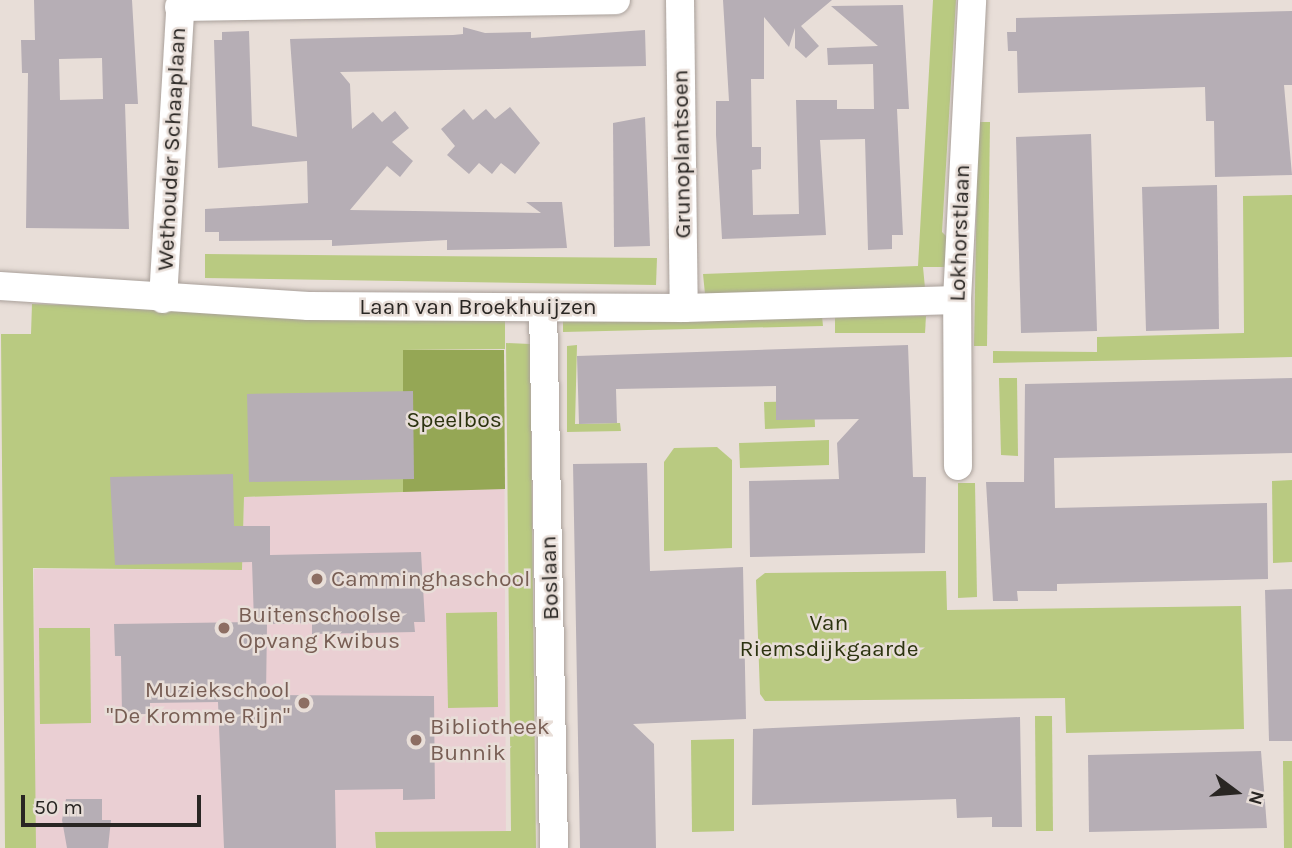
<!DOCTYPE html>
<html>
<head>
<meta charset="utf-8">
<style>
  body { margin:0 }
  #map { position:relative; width:1292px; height:848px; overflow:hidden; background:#e8ded8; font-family:Karla,sans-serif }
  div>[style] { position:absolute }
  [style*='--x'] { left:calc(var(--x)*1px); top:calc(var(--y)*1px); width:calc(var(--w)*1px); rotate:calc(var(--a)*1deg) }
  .education>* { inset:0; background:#eacfd3 }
  .green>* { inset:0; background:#b9ca81 }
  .forest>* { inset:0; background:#95a755 }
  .building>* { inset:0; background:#b6aeb5 }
  .roads { filter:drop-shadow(0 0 2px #a9a09a) drop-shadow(0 0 2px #a9a09a) }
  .street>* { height:28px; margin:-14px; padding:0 14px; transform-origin:14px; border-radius:14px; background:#fff }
  .dots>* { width:19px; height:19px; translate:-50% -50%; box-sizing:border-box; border:4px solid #e8ded8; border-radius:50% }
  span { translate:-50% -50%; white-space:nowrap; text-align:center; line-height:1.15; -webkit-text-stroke:5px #e8ded8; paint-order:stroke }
  .street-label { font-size:23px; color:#292623 }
  .park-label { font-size:23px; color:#2c330f }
  .education-label { font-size:23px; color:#785e54 }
  .left { translate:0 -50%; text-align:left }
  .right { translate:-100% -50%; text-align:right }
  .north { position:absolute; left:1201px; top:757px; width:70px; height:70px; -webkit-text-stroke:5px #e8ded8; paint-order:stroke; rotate:106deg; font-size:19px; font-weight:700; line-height:28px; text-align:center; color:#292623 }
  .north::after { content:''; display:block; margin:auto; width:24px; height:32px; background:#292623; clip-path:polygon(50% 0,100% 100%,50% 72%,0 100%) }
  .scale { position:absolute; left:21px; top:795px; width:180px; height:32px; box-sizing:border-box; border:4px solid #292623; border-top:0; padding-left:9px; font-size:21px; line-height:24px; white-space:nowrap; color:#292623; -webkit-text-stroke:5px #e8ded8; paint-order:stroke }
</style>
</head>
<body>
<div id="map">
  <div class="education">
    <div style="clip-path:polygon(403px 349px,504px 350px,506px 848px,35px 848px,34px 569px,242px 570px,244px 497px,403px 492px)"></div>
  </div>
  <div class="green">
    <div style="clip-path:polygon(933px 0,956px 0,942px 232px,950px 240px,947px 267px,923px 267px,925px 288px,705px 294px,703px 274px,918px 266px)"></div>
    <div style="clip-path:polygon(978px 122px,990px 122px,987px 346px,974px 346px)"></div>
    <div style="clip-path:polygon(1292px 195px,1292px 357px,993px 363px,993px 351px,1097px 352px,1097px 337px,1244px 333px,1243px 196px)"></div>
    <div style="clip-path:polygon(205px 254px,657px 258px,656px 285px,205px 278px)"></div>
    <div style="clip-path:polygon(32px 304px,505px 319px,505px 349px,403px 350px,403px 492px,244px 497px,242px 570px,33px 568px,36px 848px,5px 848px,1px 334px,31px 334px)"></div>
    <div style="clip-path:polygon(822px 316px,823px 326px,563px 332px,563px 320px)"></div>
    <div style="clip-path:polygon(926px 316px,925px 333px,835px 333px,835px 317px)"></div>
    <div style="clip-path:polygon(506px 343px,530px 344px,536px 848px,376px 848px,375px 832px,511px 831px)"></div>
    <div style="clip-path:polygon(577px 345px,575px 424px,620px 423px,621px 431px,567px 432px,567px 346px)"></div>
    <div style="clip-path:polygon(999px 378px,1017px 378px,1018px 456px,1001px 455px)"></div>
    <div style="clip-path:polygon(814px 401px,815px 427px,765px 429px,764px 402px)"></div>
    <div style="clip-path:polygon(829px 440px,829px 465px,740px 468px,739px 443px)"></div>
    <div style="clip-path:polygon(717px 447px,732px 460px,732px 548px,664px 551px,664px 462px,674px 448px)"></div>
    <div style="clip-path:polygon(1292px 480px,1292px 562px,1273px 563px,1272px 481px)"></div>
    <div style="clip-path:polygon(958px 483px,975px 483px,977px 597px,958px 598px)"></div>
    <div style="clip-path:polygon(946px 571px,947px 610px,1241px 606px,1244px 729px,1066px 733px,1065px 698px,765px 701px,760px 694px,756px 580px,765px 573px)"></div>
    <div style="clip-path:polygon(497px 612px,498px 707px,448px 708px,446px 613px)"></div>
    <div style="clip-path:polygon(39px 628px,90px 628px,91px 723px,40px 724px)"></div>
    <div style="clip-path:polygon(1035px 716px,1052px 716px,1053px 831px,1036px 831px)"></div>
    <div style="clip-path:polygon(734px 739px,734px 831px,692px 832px,691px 740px)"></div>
    <div style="clip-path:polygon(1283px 761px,1292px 761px,1292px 848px,1284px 848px)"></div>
  </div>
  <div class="forest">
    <div style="clip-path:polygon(403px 350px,504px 350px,505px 489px,403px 492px)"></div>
  </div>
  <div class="building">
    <div style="clip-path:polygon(evenodd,34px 0,132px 0,138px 104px,125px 104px,129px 229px,26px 228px,28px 73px,22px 73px,21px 40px,35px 40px,34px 0,102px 58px,103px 99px,60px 100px,59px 59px,102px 58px)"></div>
    <div style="clip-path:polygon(723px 0,832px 0,801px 26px,819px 46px,806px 58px,795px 48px,795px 28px,789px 47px,764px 17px,764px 79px,751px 79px,752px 147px,761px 147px,761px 169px,752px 170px,753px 215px,799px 214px,796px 100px,837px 100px,837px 109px,874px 109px,873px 64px,828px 65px,827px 48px,878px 46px,831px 6px,903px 5px,909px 109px,897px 109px,903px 235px,892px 235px,892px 249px,868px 250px,865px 139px,820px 140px,826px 235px,722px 239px,716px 135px,716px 101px,729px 101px)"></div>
    <div style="clip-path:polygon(1292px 11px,1292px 85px,1284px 85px,1292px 175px,1215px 177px,1214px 121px,1206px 121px,1205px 87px,1018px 93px,1017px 51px,1008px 51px,1007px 32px,1016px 32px,1016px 18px)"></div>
    <div style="clip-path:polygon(463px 27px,485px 33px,531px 32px,531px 38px,645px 30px,646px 66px,340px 72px,350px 84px,352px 129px,373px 112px,382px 122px,395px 111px,409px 128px,392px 142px,413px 161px,400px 177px,387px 166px,350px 210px,541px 213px,526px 202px,562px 202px,567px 248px,447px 250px,447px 240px,332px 246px,332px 240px,219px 241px,219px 232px,205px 232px,205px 209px,308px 203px,307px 161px,218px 168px,214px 40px,222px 40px,222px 32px,249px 31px,252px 126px,297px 137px,290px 39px,453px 35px,463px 34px)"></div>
    <div style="clip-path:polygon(510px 107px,540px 143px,515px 174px,501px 163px,492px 174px,479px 163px,469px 174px,447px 155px,455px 146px,441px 129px,464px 109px,473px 120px,486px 109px,495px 119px)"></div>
    <div style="clip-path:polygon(645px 117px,650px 246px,614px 247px,613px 123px)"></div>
    <div style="clip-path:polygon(1091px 134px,1097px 331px,1021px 333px,1016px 137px)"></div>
    <div style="clip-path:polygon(1217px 185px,1219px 329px,1146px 331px,1142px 187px)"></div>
    <div style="clip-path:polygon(908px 345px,913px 477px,926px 477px,925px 553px,750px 557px,749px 481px,839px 479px,837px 443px,859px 419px,776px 420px,776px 386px,616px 389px,617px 423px,579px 424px,577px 356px)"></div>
    <div style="clip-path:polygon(1292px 378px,1292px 453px,1054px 458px,1055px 508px,1267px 503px,1268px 579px,1057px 584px,1057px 591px,1017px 591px,1018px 601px,993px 601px,986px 482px,1024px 482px,1025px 384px)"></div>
    <div style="clip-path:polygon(413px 391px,414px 479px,249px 482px,247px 394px)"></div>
    <div style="clip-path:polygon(647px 463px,650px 571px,743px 567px,746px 719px,633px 724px,654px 744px,656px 848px,580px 848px,573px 464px)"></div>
    <div style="clip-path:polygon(233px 474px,234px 526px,270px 526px,270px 555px,421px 552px,425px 622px,414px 622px,415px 632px,312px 634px,312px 623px,267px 624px,266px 695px,434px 696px,435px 799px,403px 800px,403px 789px,335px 790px,336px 848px,224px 848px,218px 702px,150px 703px,150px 714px,122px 714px,121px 656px,115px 656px,114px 624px,254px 622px,252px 562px,115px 565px,110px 477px)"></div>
    <div style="clip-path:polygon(1292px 589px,1292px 741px,1269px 741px,1265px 590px)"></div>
    <div style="clip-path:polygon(1020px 717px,1022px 827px,992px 827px,992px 817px,957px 818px,956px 799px,752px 805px,753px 729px)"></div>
    <div style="clip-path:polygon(1261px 751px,1267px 828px,1089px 832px,1088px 755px)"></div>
    <div style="clip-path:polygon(66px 799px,102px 799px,102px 820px,111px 820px,108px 848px,67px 848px,62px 820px)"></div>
  </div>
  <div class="roads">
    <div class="street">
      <div style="--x:680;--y:0;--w:308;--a:89.3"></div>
      <div style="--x:179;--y:7;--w:437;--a:-0.9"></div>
      <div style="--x:0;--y:286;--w:309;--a:3.7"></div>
      <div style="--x:308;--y:306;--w:376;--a:0.3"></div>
      <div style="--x:684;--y:308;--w:273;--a:-1.7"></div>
      <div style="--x:163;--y:299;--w:300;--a:-86.6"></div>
      <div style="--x:543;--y:308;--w:540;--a:88.83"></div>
      <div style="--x:958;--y:466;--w:166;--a:-90.3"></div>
      <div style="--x:957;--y:300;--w:300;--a:-87.1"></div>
    </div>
  </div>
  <div class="dots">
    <div style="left:317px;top:579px;background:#8d6e63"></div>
    <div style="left:224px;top:628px;background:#8d6e63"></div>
    <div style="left:304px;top:703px;background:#8d6e63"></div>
    <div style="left:416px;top:740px;background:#8d6e63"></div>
  </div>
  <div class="street-label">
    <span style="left:172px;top:149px;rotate:-87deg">Wethouder Schaaplaan</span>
    <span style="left:682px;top:154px;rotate:-91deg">Grunoplantsoen</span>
    <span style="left:960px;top:233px;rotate:-88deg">Lokhorstlaan</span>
    <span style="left:478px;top:307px">Laan van Broekhuijzen</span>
    <span style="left:550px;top:578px;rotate:-92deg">Boslaan</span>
  </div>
  <div class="park-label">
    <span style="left:454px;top:420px">Speelbos</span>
    <span style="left:829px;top:636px">Van<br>Riemsdijkgaarde</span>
  </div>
  <div class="education-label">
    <span class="left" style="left:331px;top:579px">Camminghaschool</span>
    <span class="left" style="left:238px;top:628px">Buitenschoolse<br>Opvang Kwibus</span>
    <span class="right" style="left:290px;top:703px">Muziekschool<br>"De Kromme Rijn"</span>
    <span class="left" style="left:430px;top:740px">Bibliotheek<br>Bunnik</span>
  </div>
  <div class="north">N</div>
  <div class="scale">50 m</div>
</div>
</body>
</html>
